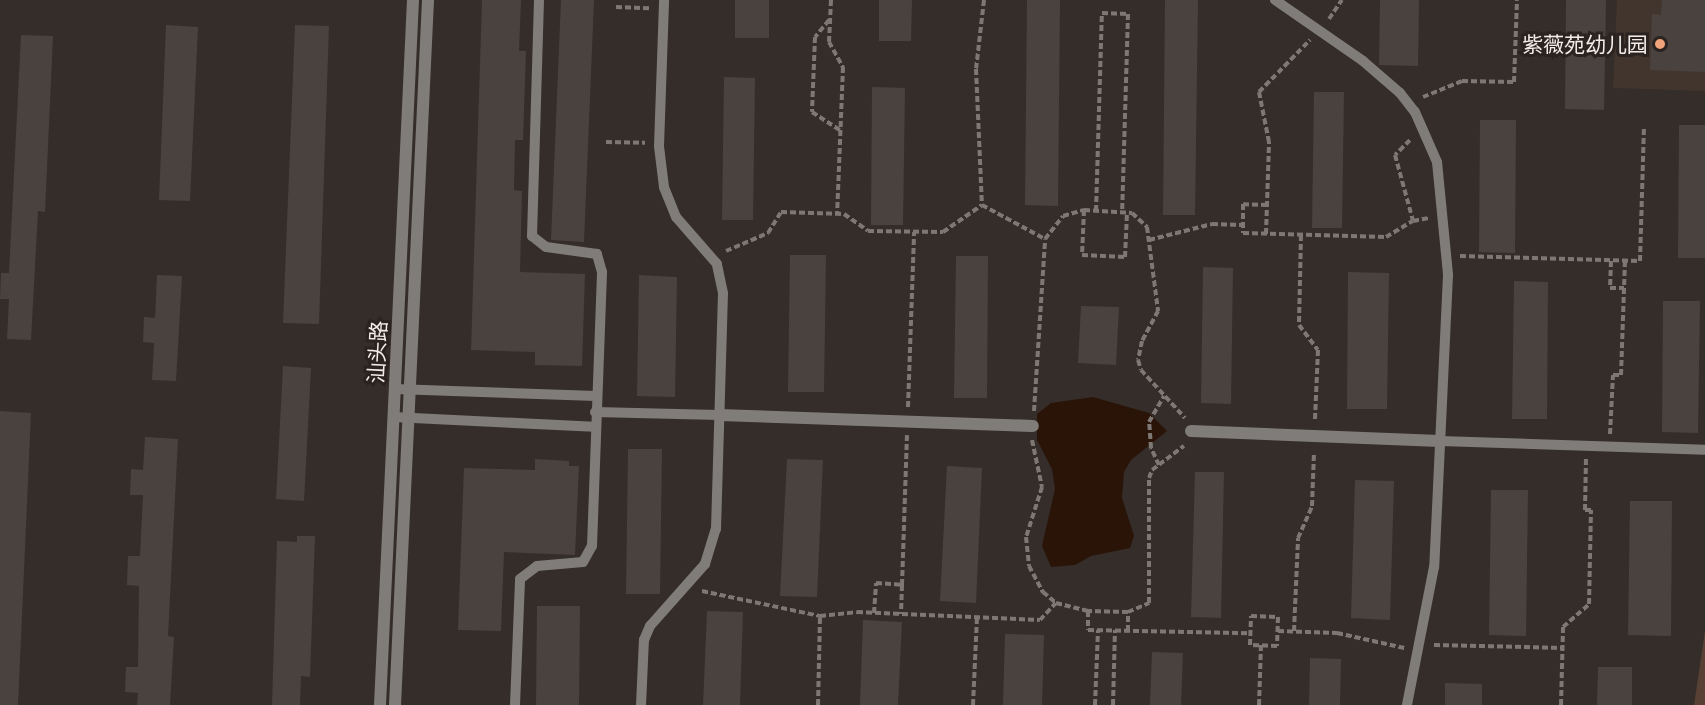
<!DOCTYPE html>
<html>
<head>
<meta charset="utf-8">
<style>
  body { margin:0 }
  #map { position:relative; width:1705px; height:705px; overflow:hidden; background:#342d29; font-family:Lato,"Noto Sans SC",sans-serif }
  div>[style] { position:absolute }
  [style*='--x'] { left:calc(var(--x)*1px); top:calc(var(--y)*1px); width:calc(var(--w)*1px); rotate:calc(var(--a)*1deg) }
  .built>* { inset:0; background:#42352e }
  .green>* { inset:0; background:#584034 }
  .water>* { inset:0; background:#2a1408 }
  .building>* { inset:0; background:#4a423f }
  .path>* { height:4px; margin-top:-2px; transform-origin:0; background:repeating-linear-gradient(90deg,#7e7875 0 6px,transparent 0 9px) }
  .service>* { height:10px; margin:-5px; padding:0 5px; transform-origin:5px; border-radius:5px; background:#807c7a }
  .pedestrian>* { height:12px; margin:-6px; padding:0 6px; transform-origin:6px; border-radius:6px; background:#807c7a }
  .tertiary>* { height:12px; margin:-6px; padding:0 6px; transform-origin:6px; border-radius:6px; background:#807c7a }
  .dots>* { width:16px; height:16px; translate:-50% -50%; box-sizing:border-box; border:3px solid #2a2320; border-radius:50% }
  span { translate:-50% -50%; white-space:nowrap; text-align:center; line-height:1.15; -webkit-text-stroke:6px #2a2320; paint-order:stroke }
  .poi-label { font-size:21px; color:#f2edeb }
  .right { translate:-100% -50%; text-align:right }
  .street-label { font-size:21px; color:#f2edeb }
</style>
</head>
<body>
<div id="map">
  <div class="built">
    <div style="clip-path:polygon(1617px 0,1705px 0,1705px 91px,1613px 88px)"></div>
  </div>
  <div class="green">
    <div style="clip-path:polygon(1705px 631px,1705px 705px,1694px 705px)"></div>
  </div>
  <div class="water">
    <div style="clip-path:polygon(1093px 397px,1149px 413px,1167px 431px,1131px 460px,1124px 472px,1122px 498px,1134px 536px,1130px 548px,1091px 556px,1075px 565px,1051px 567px,1042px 546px,1055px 489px,1052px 469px,1037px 440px,1037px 414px,1051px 403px)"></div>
  </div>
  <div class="building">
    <div style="clip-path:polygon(482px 0,521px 0,519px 51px,526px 51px,523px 140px,515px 140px,514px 190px,522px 191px,520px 272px,585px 274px,582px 366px,535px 365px,535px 352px,471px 350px)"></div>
    <div style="clip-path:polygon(561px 0,594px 0,584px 242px,551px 240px)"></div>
    <div style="clip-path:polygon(735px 0,769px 0,769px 38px,735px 38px)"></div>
    <div style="clip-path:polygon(879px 0,912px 0,911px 41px,879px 41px)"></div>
    <div style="clip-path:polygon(1027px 0,1060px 0,1058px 206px,1025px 205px)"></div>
    <div style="clip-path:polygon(1165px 0,1198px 0,1195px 215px,1163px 215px)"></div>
    <div style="clip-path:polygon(1380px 0,1419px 0,1418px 66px,1379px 65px)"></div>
    <div style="clip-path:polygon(1566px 0,1606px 0,1604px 110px,1565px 109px)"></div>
    <div style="clip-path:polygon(1662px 0,1705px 0,1705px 72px,1650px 70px,1652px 14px,1661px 15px)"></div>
    <div style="clip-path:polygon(166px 25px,198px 27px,190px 201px,159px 200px)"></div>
    <div style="clip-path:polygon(295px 25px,329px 26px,319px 324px,283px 323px)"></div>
    <div style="clip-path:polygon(21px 35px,53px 36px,45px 212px,38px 211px,31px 340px,7px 339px,9px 299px,0 299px,1px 273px,9px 273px)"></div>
    <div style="clip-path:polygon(724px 77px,755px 78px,753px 220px,722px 220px)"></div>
    <div style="clip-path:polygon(872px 87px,905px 88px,903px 225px,871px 225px)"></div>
    <div style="clip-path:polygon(1314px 92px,1344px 92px,1342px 228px,1312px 228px)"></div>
    <div style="clip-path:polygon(1480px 120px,1516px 120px,1515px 253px,1479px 252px)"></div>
    <div style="clip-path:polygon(1679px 125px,1705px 125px,1705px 258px,1678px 258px)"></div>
    <div style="clip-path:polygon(790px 255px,826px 255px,824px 392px,788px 392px)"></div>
    <div style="clip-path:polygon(956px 256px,988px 256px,987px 398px,954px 398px)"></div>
    <div style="clip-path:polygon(1203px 267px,1233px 268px,1231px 404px,1201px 403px)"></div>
    <div style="clip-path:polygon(1348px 272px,1389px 273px,1387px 409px,1347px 409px)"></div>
    <div style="clip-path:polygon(157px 275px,182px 276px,176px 381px,152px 380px,154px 343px,143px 342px,144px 317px,155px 318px)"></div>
    <div style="clip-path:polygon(639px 275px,677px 277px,675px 397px,637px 396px)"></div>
    <div style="clip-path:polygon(1514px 281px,1548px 282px,1547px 419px,1512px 419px)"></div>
    <div style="clip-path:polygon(1663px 301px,1700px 301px,1698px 433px,1662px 432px)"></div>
    <div style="clip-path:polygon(1081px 306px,1119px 307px,1116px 365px,1078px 363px)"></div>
    <div style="clip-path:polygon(283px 366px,311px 368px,304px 501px,276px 499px)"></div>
    <div style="clip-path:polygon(0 411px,31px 413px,18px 705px,0 705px)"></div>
    <div style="clip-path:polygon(145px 437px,178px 439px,168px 636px,174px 637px,170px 705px,137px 705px,138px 693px,125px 692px,126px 667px,138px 667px,139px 586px,127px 585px,128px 556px,140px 556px,143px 495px,130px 495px,131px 469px,143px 470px)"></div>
    <div style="clip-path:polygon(628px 449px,662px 449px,660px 594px,626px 594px)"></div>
    <div style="clip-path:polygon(535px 459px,569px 461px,569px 466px,579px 466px,575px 555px,504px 552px,501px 631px,458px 630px,464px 468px,535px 470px)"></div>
    <div style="clip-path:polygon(787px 459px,823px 460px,817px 597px,780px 596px)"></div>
    <div style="clip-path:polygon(947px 466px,982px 468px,976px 603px,940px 601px)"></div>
    <div style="clip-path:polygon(1195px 472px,1224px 472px,1221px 618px,1191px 617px)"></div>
    <div style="clip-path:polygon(1355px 480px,1394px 481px,1390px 620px,1351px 618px)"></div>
    <div style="clip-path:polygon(1491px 490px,1528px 490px,1526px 636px,1489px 635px)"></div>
    <div style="clip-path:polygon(1630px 501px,1672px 501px,1671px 636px,1628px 635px)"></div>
    <div style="clip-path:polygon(297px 536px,315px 536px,310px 677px,301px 676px,300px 705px,272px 705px,277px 541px,297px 542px)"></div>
    <div style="clip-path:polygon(537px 606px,580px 606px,579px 705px,536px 705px)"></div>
    <div style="clip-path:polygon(707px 611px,743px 612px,740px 705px,703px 705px)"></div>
    <div style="clip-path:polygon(863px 620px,902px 622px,898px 705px,860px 705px)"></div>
    <div style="clip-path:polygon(1005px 634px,1044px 635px,1042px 705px,1003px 705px)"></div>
    <div style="clip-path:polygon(1152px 652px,1183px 653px,1181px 705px,1150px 705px)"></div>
    <div style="clip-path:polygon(1310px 658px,1341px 659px,1340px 705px,1309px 705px)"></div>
    <div style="clip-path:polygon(1598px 667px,1632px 667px,1632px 705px,1597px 705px)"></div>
    <div style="clip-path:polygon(1445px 683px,1482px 684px,1482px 705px,1445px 705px)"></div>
  </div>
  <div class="path">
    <div style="--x:831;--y:0;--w:42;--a:92.7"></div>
    <div style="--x:829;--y:42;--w:29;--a:61"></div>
    <div style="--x:843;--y:67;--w:147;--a:92.3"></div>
    <div style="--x:984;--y:0;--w:69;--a:96.6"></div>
    <div style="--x:976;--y:69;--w:136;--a:87.5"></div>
    <div style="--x:982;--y:205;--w:72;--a:28.4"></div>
    <div style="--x:616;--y:7;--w:33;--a:2"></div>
    <div style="--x:1329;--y:19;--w:23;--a:-56"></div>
    <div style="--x:829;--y:20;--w:22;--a:129"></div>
    <div style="--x:815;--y:37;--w:75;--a:92.3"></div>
    <div style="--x:812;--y:112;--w:33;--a:33"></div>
    <div style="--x:1423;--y:97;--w:42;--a:-22.3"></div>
    <div style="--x:1462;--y:81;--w:52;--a:1.1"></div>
    <div style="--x:1514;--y:82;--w:82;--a:-87.9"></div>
    <div style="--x:1410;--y:140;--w:21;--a:135"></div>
    <div style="--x:1395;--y:155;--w:68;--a:74.7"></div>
    <div style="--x:606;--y:142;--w:39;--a:1"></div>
    <div style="--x:1267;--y:205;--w:24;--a:-178"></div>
    <div style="--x:1243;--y:204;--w:29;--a:90"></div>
    <div style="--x:1243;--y:233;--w:143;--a:1.6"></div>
    <div style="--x:1386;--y:237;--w:31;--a:-31"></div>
    <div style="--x:1413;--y:221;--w:16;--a:-11"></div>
    <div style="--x:1084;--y:210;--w:45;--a:92.5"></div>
    <div style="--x:1082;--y:255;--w:43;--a:2.7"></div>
    <div style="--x:1125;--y:257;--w:44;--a:-87.4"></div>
    <div style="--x:1096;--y:211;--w:198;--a:-88.3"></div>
    <div style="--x:1102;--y:13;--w:26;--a:2"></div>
    <div style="--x:1128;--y:14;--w:198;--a:91.7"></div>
    <div style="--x:1266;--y:234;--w:92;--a:-88.1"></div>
    <div style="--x:1269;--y:142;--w:51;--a:-101.3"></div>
    <div style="--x:1259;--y:92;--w:73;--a:-45.6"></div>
    <div style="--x:1301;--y:235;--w:90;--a:91.3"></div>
    <div style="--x:1299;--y:325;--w:31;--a:53"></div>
    <div style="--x:1318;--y:350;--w:70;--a:92.5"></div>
    <div style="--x:1149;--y:240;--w:65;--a:-14.3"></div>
    <div style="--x:1212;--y:224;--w:30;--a:2"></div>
    <div style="--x:726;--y:251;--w:46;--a:-23.2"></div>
    <div style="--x:768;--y:233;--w:25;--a:-58"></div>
    <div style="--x:781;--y:212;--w:63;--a:1.8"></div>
    <div style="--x:844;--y:214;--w:29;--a:35"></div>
    <div style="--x:868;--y:231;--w:75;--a:0.8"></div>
    <div style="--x:943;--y:232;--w:47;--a:-34.7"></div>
    <div style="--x:1460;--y:256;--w:180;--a:1.6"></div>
    <div style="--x:1640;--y:261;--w:134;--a:-88.3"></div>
    <div style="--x:1611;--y:261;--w:27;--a:92"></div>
    <div style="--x:1610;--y:288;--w:14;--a:0"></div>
    <div style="--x:908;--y:407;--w:175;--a:-88"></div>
    <div style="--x:1034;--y:411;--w:172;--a:-86.3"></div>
    <div style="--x:1045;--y:239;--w:29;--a:-52"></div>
    <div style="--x:1063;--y:216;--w:22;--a:-16"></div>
    <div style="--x:1084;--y:210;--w:48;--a:3.6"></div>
    <div style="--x:1132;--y:213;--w:21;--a:43"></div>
    <div style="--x:1147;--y:227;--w:85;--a:82.5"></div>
    <div style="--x:1158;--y:311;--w:34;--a:118"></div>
    <div style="--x:1142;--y:341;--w:19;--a:102"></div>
    <div style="--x:1138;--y:360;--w:10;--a:73"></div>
    <div style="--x:1141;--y:370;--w:65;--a:47.5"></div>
    <div style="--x:1610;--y:434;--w:59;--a:-87.1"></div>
    <div style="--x:1613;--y:375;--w:8;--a:0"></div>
    <div style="--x:1621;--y:375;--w:114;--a:-88"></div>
    <div style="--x:1032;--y:440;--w:48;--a:78"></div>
    <div style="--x:1042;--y:487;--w:52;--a:107.7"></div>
    <div style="--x:1026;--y:537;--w:29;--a:84"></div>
    <div style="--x:1029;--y:566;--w:30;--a:62"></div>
    <div style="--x:1043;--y:592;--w:17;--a:40"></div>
    <div style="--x:1056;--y:603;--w:33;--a:14"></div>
    <div style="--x:1159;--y:465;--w:19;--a:-115"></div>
    <div style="--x:1151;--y:448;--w:26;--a:-94"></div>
    <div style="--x:1149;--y:422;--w:30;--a:-60"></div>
    <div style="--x:902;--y:585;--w:150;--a:-88.1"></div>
    <div style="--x:702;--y:591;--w:121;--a:12"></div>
    <div style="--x:820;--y:616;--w:37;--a:-6"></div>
    <div style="--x:857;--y:612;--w:183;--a:2.5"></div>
    <div style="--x:1040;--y:620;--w:23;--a:-47"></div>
    <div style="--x:1128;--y:612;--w:23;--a:-23"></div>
    <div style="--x:1149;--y:603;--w:125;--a:-90"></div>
    <div style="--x:1149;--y:478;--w:9;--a:-69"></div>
    <div style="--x:1152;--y:470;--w:40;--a:-37"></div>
    <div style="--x:874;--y:613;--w:30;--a:-86"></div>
    <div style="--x:876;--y:583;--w:26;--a:4"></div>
    <div style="--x:902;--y:585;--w:29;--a:92"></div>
    <div style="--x:1251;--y:616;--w:27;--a:2"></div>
    <div style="--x:1278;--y:617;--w:29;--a:92"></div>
    <div style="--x:1277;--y:646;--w:27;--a:-178"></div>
    <div style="--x:1250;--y:645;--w:29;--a:-88"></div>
    <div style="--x:1128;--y:631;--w:19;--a:-90"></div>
    <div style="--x:1128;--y:612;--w:40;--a:-178.6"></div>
    <div style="--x:1088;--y:611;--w:19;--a:90"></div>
    <div style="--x:1088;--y:630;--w:163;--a:1.1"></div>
    <div style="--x:1278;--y:631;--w:59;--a:1.9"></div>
    <div style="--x:1337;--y:633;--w:69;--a:12.6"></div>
    <div style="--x:1294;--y:631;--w:93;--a:-87.5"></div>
    <div style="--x:1298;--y:538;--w:35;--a:-66"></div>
    <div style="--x:1312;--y:506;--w:54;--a:-87.9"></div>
    <div style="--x:1434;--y:645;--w:129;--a:1.3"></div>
    <div style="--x:818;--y:705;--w:89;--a:-88.7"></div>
    <div style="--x:973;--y:705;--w:87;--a:-87.4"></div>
    <div style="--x:1095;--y:705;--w:75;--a:-87.7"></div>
    <div style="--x:1113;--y:705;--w:75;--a:-88.5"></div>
    <div style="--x:1259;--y:705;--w:60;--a:-88.1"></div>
    <div style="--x:1561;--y:705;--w:78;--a:-88.5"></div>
    <div style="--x:1563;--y:627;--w:35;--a:-41"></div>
    <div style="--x:1589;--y:604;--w:94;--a:-88.8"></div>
    <div style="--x:1591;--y:510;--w:6;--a:180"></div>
    <div style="--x:1585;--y:510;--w:51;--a:-88.9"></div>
  </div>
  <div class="service">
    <div style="--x:1275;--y:0;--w:107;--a:34.7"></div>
    <div style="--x:1363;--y:61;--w:49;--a:40.9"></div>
    <div style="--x:1400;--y:93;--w:24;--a:52"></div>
    <div style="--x:1415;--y:112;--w:55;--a:66.3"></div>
    <div style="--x:1437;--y:162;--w:114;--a:84.4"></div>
    <div style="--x:1448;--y:275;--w:292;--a:92.7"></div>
    <div style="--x:1434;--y:567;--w:141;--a:101.1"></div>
    <div style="--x:395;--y:389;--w:201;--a:2"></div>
    <div style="--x:595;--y:412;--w:124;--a:1.4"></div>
    <div style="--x:393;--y:417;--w:201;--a:2.8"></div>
    <div style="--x:1440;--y:441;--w:265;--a:1.9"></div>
    <div style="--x:515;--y:705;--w:126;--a:-87.7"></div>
    <div style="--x:520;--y:579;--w:21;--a:-37"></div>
    <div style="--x:537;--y:566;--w:46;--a:-5"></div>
    <div style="--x:583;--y:562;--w:18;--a:-61"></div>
    <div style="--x:592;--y:546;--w:274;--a:-87.9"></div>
    <div style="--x:602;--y:272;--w:19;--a:-106"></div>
    <div style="--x:597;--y:254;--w:51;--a:-172.2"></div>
    <div style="--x:546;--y:247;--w:18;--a:-142"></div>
    <div style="--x:532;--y:236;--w:236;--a:-88.3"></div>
    <div style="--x:641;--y:705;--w:65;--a:-87.4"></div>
    <div style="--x:644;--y:640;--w:15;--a:-67"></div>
    <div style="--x:650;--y:626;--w:83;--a:-48.4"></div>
    <div style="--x:705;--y:564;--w:37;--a:-73"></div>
    <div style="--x:716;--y:529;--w:236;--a:-88.3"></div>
    <div style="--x:723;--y:293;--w:30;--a:-102"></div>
    <div style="--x:717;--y:264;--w:62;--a:-131.1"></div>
    <div style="--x:676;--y:217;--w:32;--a:-112"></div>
    <div style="--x:664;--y:187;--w:41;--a:-97"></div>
    <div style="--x:659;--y:146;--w:146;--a:-88"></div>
  </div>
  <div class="pedestrian">
    <div style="--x:719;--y:415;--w:314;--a:2"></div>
    <div style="--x:1191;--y:431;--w:249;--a:2.3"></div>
  </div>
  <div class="tertiary">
    <div style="--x:380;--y:705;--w:706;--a:-87.32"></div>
    <div style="--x:395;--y:705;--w:706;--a:-87.32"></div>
  </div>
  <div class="dots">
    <div style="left:1660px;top:44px;background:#f0a27a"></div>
  </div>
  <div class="poi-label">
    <span class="right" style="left:1648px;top:44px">紫薇苑幼儿园</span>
  </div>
  <div class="street-label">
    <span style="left:377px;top:352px;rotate:-87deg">汕头路</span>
  </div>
</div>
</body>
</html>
